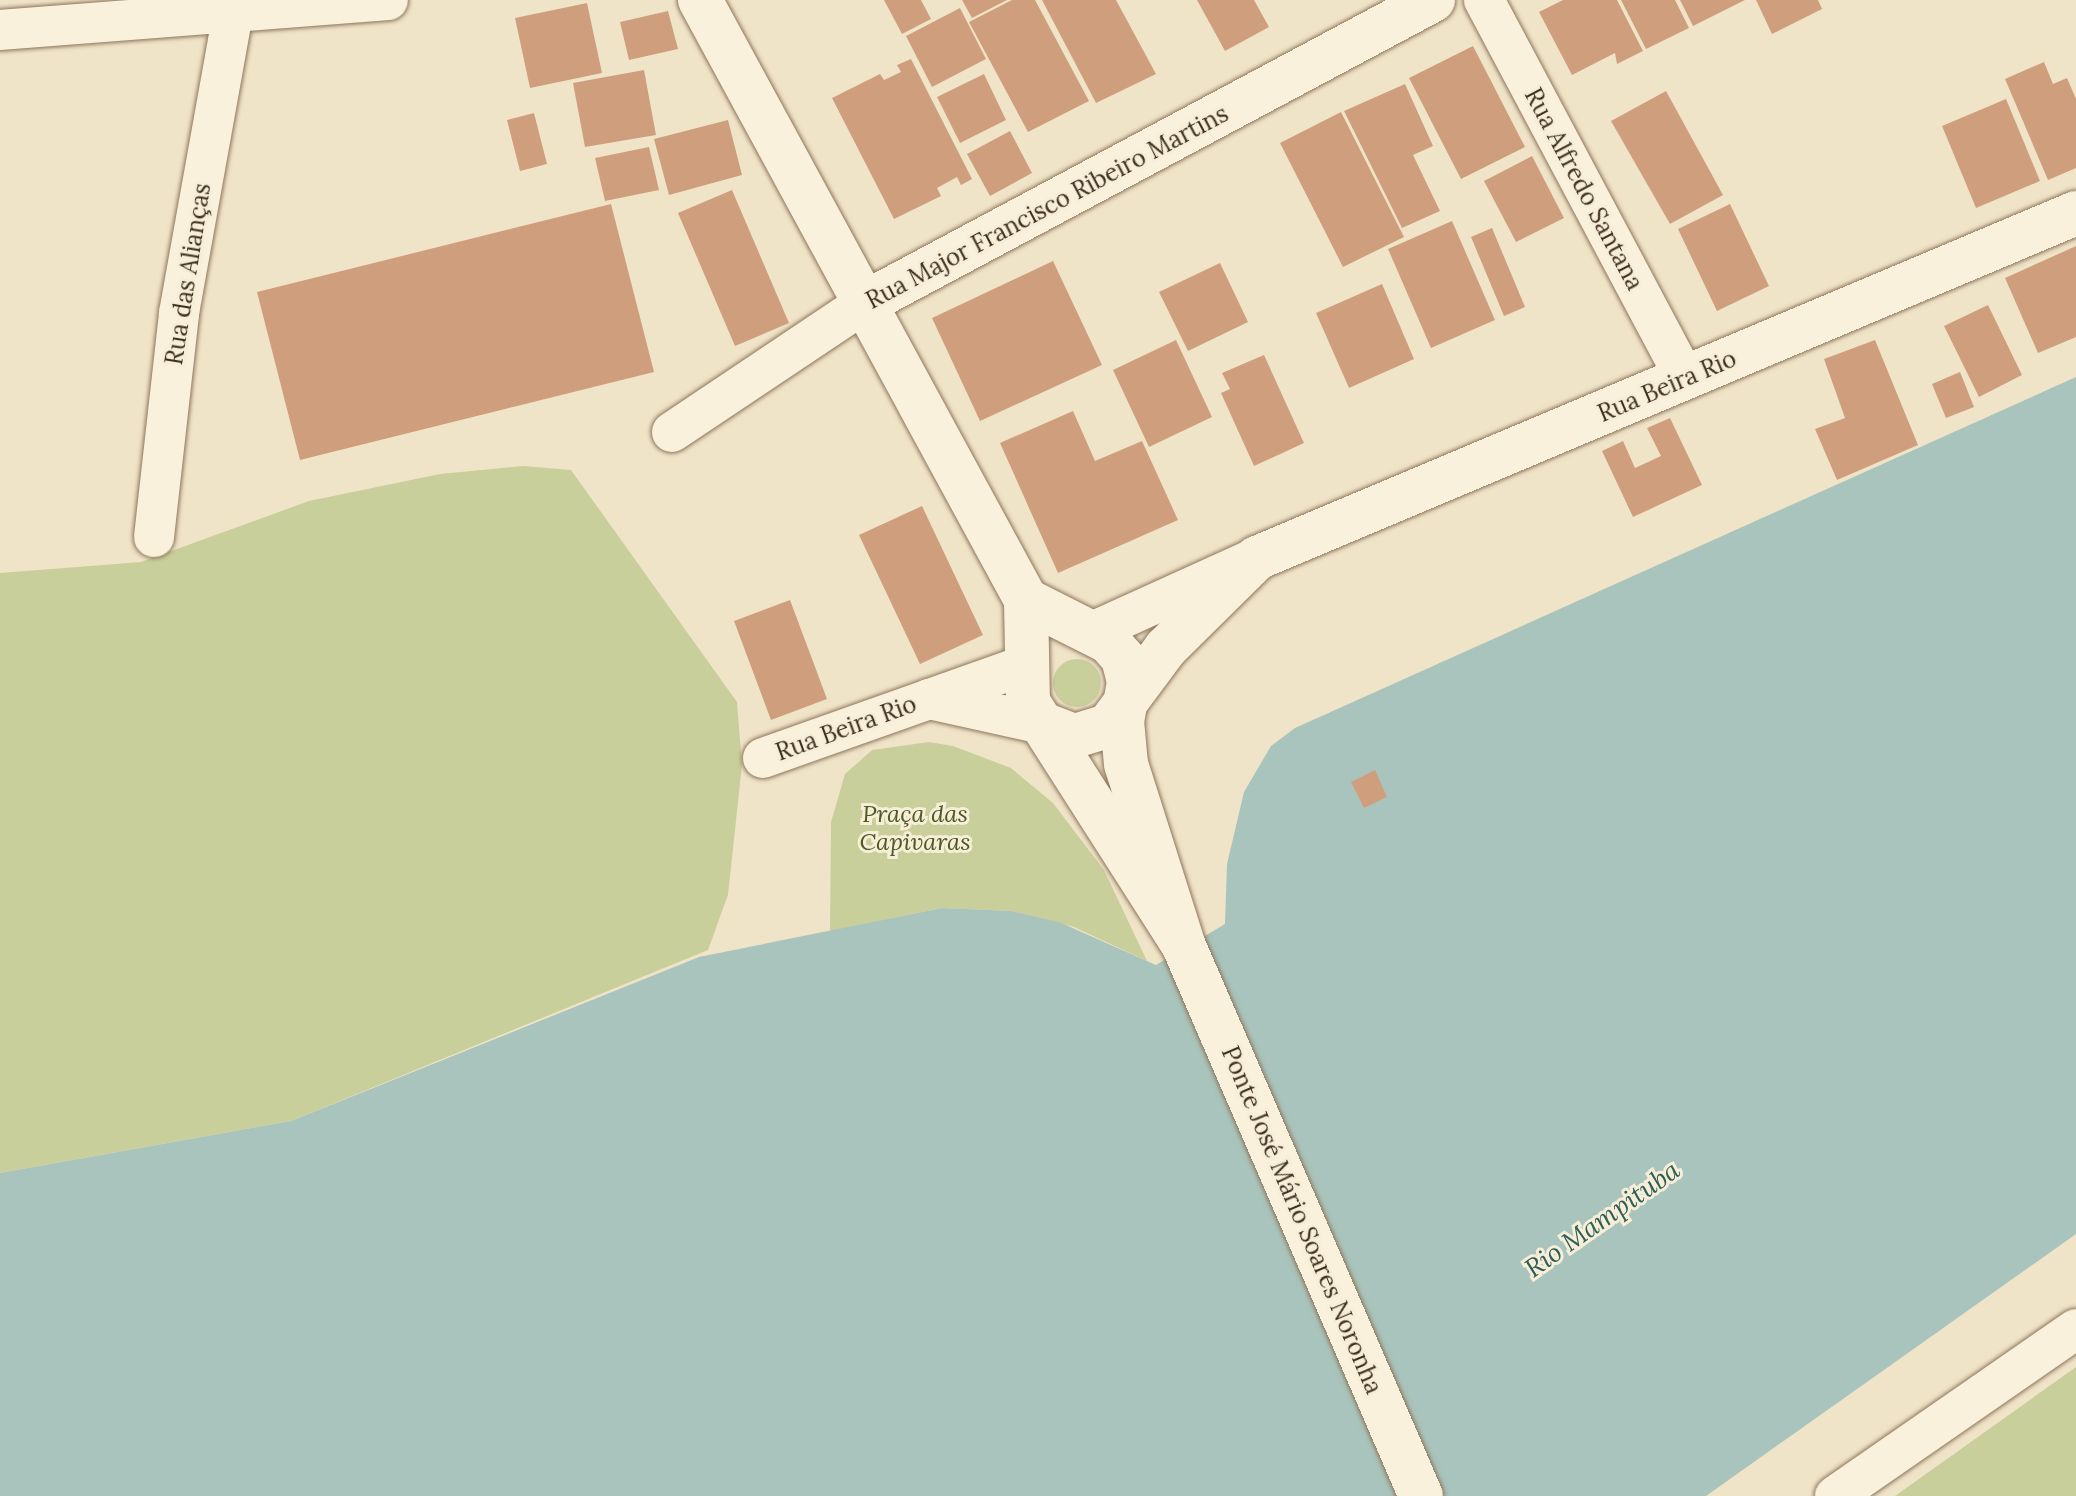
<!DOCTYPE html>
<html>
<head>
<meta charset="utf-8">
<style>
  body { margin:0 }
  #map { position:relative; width:2076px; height:1496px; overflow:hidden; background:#f0e4c8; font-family:Lora,serif }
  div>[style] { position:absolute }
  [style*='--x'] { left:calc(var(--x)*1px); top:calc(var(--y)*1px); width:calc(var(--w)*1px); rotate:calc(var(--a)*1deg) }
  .green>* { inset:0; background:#c9cf9b }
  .round { border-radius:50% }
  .water>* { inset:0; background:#a9c4bc }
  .building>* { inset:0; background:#cf9f7d }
  .roads { filter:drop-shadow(0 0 2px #8d765c) drop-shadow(0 0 2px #8d765c) }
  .minor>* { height:40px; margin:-20px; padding:0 20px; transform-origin:20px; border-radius:20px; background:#faf1dc }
  .secondary>* { height:44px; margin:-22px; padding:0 22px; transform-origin:22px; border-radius:22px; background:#faf1dc }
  span { translate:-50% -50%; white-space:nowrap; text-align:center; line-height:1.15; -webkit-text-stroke:6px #f7eed8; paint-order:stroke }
  .street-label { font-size:24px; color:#3d2e20 }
  .park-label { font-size:24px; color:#4d5a26; font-style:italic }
  .water-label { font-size:26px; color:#2f5d5a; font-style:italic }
</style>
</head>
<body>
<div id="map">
  <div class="green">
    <div style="clip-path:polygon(523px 466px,571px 470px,737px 702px,742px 765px,728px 895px,708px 950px,291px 1121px,0 1173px,0 573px,141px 562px,309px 501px,440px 474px)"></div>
    <div class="round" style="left:1053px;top:659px;width:48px;height:48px"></div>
    <div style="clip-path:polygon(929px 742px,953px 746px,1011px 768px,1053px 803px,1104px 870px,1147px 961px,1074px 927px,1011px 911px,942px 908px,830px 931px,831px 822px,845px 774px,872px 750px)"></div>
    <div style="clip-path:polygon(2076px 1367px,2076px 1496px,1895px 1496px)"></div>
  </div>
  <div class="water">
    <div style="clip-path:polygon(2076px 377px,2076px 1234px,1706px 1496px,0 1496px,0 1173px,291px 1121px,699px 957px,942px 908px,1011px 911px,1059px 922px,1156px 965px,1225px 924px,1227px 864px,1244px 792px,1271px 746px,1295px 728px)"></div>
  </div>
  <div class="building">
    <div style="clip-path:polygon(884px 0,921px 0,931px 19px,902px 34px)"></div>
    <div style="clip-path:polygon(962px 0,1007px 0,972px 18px)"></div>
    <div style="clip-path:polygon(1012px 0,1035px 0,1089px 101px,1028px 132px,969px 22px)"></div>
    <div style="clip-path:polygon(1042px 0,1116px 0,1156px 74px,1096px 103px)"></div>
    <div style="clip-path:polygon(1197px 0,1254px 0,1269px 27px,1225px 51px)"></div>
    <div style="clip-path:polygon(1563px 0,1617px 0,1643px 51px,1617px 64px,1615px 53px,1572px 75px,1539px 12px)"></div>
    <div style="clip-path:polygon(1621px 0,1675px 0,1689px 28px,1646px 49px)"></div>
    <div style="clip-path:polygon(1680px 0,1745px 0,1693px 26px)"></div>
    <div style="clip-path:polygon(1756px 0,1818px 0,1822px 9px,1772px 34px)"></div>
    <div style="clip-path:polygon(587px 3px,602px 73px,530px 88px,515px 18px)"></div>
    <div style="clip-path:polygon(960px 8px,986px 59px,932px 87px,906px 36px)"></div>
    <div style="clip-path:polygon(668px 11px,678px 49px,629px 60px,620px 22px)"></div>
    <div style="clip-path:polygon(1473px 46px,1525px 147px,1461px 179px,1409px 78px)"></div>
    <div style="clip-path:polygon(911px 59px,972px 179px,961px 185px,957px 177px,937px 188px,941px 196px,894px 219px,832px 98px,880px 74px,884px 80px,901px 72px,897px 65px)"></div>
    <div style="clip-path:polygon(2044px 62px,2053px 84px,2067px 78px,2076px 99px,2076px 168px,2048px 180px,2005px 79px)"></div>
    <div style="clip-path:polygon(644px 70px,656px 135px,585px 147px,573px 83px)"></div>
    <div style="clip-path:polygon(984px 74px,1006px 120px,960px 143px,937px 97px)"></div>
    <div style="clip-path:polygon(1405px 84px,1433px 146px,1413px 155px,1440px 211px,1402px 228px,1344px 111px)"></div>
    <div style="clip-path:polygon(1666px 91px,1723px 195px,1670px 224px,1611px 121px)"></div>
    <div style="clip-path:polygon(2006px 99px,2040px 181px,1976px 208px,1942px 126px)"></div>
    <div style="clip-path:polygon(1341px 112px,1404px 237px,1343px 267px,1280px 143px)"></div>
    <div style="clip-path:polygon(534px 113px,547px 164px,520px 171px,507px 120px)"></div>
    <div style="clip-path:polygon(728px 120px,742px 175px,669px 195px,654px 139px)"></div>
    <div style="clip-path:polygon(1010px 131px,1032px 173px,990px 196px,967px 154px)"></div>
    <div style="clip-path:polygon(649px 147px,659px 190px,605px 201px,595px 158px)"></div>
    <div style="clip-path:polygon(1532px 156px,1564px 218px,1516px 242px,1484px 181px)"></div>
    <div style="clip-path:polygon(732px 190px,789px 323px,735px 346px,678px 213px)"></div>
    <div style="clip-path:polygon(611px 204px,654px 372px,300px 460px,257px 292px)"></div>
    <div style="clip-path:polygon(1730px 204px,1769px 286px,1717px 311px,1678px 229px)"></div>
    <div style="clip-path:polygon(1452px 221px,1495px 320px,1431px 348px,1388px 249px)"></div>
    <div style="clip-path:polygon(1492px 228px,1525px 307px,1504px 316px,1471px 237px)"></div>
    <div style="clip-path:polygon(2076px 246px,2076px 337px,2038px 353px,2005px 278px)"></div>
    <div style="clip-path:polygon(1053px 261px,1102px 365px,980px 421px,932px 318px)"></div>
    <div style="clip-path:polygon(1220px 263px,1248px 322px,1188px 351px,1159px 292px)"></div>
    <div style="clip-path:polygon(1382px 284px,1414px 359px,1349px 388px,1316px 313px)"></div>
    <div style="clip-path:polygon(1988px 305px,2022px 375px,1979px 397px,1944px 326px)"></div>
    <div style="clip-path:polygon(1176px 340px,1212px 417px,1149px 447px,1113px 370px)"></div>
    <div style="clip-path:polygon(1875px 340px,1918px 445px,1837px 480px,1815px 429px,1845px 418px,1824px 359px)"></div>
    <div style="clip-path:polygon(1264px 355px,1304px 443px,1254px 466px,1221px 393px,1230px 389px,1222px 373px)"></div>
    <div style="clip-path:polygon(1960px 372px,1974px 407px,1946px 418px,1932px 384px)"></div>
    <div style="clip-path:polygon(1073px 411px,1095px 461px,1142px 441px,1178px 520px,1058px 573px,1000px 443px)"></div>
    <div style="clip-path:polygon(1670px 418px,1702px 485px,1633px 517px,1602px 451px,1623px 441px,1635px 468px,1661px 456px,1647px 428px)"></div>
    <div style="clip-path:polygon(922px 506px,983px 635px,920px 664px,859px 535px)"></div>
    <div style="clip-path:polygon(790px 600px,827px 699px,771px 720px,734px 621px)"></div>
    <div style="clip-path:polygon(1375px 770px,1387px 797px,1364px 808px,1351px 782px)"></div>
  </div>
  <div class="roads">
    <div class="minor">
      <div style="--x:1484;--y:0;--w:428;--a:62"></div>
      <div style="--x:0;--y:30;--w:389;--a:-4.4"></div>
      <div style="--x:672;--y:432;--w:230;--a:-33.8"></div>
      <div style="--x:154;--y:537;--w:225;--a:-83.6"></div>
      <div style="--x:179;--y:313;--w:306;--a:-79.8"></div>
      <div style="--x:1090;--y:633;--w:175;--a:-24.4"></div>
      <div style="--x:929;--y:699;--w:117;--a:12.4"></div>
      <div style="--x:763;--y:758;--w:281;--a:-19.5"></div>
      <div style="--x:1835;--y:1496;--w:293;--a:-34.7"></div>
    </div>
    <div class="secondary">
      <div style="--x:700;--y:0;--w:683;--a:61.48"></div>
      <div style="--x:1026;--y:600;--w:102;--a:88.9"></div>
      <div style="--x:1028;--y:702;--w:287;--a:57.4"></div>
      <div style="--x:863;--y:304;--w:646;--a:-28.07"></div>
      <div style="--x:1026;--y:600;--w:93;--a:26.8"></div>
      <div style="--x:1109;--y:642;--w:21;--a:49"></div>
      <div style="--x:1123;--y:658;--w:25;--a:76"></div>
      <div style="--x:1129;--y:682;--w:40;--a:100"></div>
      <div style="--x:1122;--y:721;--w:43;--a:84.7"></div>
      <div style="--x:1126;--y:764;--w:189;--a:72.4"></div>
      <div style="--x:1183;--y:944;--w:601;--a:66.68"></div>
      <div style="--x:1043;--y:724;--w:34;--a:21"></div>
      <div style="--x:1075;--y:736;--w:34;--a:-17"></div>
      <div style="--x:1108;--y:726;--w:97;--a:-53.4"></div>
      <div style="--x:1166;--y:648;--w:128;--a:-44.7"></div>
      <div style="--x:1257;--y:558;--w:889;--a:-22.84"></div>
    </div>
  </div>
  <div class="street-label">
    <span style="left:1584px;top:189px;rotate:62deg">Rua Alfredo Santana</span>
    <span style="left:1047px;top:207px;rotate:-28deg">Rua Major Francisco Ribeiro Martins</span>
    <span style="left:188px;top:274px;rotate:-81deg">Rua das Alianças</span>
    <span style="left:1667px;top:386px;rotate:-23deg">Rua Beira Rio</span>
    <span style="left:846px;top:728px;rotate:-20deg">Rua Beira Rio</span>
    <span style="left:1302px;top:1220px;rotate:67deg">Ponte José Mário Soares Noronha</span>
  </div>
  <div class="park-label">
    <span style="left:915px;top:828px">Praça das<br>Capivaras</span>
  </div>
  <div class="water-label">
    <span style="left:1602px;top:1219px;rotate:-35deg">Rio Mampituba</span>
  </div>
</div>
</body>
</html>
